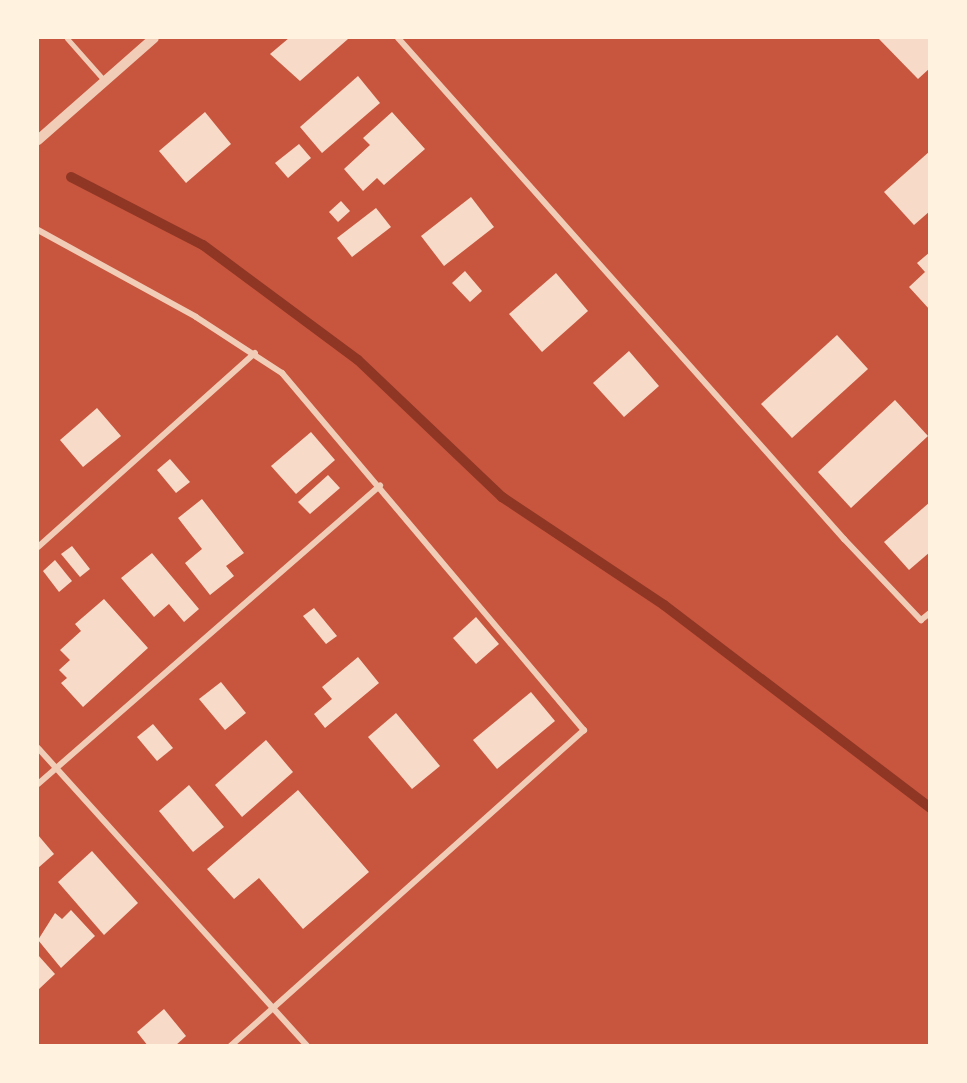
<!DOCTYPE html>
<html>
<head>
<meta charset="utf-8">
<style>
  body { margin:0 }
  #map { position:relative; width:967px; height:1083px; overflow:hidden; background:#c8553d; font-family:"Exo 2",sans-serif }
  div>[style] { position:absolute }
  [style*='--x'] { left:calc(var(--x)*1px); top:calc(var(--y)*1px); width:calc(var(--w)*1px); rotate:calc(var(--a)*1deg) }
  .stream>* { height:10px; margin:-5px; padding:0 5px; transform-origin:5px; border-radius:5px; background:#8f3625 }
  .building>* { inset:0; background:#f7dbc8 }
  .service>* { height:4.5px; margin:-2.25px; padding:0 2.25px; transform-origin:2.25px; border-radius:2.25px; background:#f1ccb7 }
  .minor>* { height:6px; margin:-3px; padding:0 3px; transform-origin:3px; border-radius:3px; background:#f1ccb7 }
  .tertiary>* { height:10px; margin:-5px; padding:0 5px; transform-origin:5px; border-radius:5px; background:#f1ccb7 }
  span { translate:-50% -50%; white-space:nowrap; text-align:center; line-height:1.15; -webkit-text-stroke:5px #fff3e0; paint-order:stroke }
  .frame { position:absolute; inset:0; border:39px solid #fff3e0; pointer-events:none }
</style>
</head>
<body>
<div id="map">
  <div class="stream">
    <div style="--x:71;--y:177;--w:148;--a:27.3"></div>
    <div style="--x:203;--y:245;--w:193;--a:36.6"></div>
    <div style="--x:358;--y:360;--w:199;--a:43.6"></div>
    <div style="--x:502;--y:497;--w:195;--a:33.7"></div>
    <div style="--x:664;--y:605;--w:335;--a:37.3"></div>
  </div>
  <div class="building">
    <div style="clip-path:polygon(289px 38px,347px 38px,348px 39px,300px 81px,270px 54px)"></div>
    <div style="clip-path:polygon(878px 38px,930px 38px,930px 68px,918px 79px)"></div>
    <div style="clip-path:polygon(358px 76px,380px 103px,322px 153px,300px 127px)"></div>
    <div style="clip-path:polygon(205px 112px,231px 144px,186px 183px,159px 151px)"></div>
    <div style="clip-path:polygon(392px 112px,425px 149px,384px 185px,377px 178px,363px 191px,344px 169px,370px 145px,363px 138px)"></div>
    <div style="clip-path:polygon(299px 144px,311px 158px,288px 178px,275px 163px)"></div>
    <div style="clip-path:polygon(930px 151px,930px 211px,914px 225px,884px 192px)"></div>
    <div style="clip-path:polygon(471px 197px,494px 227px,444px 266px,421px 236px)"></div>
    <div style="clip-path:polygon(341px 201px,350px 211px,338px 222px,329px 212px)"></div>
    <div style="clip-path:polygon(376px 208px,391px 227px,352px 257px,337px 238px)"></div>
    <div style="clip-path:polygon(930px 252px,930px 310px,909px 287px,925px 272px,917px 263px)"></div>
    <div style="clip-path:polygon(465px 271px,482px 291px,470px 302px,452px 283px)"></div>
    <div style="clip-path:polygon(556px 273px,588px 311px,542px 352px,509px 314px)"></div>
    <div style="clip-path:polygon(837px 335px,868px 369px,792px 438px,761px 404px)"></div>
    <div style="clip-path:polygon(629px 351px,659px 386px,624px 417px,593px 383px)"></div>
    <div style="clip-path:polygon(895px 400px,928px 436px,851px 508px,818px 472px)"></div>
    <div style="clip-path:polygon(97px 408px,121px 436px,83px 467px,60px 440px)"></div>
    <div style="clip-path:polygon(311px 432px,335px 460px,296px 494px,271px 466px)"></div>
    <div style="clip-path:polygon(170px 459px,190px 482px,176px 493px,157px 470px)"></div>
    <div style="clip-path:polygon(328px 475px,340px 488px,310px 514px,298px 502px)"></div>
    <div style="clip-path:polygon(202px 499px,244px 553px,226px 566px,234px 576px,210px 595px,185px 563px,202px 549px,178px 518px)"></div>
    <div style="clip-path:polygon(930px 502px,930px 552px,909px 570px,884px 542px)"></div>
    <div style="clip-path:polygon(72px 546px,90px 569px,80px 577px,61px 554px)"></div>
    <div style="clip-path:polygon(152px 553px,199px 609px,184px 622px,169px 604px,154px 617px,121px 578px)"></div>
    <div style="clip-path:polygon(55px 560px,72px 581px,59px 592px,43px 571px)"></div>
    <div style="clip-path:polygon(104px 599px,148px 648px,83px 707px,61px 683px,67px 678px,59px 670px,70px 660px,60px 650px,81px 631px,75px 624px)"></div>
    <div style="clip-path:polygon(314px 608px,337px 636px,326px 644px,303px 616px)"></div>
    <div style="clip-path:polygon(476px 617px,499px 644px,476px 664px,453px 638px)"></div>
    <div style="clip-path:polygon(358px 657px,379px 683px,325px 728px,314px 714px,332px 699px,322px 687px)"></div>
    <div style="clip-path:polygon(221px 682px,246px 713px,225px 730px,199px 699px)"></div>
    <div style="clip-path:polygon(531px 692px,555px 721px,497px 769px,473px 740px)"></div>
    <div style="clip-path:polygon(396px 713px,440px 766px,412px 789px,368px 737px)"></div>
    <div style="clip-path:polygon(153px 724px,173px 748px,157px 761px,137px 737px)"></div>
    <div style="clip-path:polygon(266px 740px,293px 772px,242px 817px,215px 785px)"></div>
    <div style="clip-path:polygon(189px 785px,224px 827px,193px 852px,159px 811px)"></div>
    <div style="clip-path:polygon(298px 790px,369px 872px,303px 929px,259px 878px,234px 899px,207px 869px)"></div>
    <div style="clip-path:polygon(38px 835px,54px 854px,38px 868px)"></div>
    <div style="clip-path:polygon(92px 851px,138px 903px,104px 935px,58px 882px)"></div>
    <div style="clip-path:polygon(71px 910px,95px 936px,61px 968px,38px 940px,55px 913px,62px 919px)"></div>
    <div style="clip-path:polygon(38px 955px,55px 974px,38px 990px)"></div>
    <div style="clip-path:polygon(164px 1009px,186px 1036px,175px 1046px,148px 1046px,137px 1032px)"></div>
  </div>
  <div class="service">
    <div style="--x:67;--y:38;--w:57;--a:48.5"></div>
  </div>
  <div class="minor">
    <div style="--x:398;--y:38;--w:671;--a:48.32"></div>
    <div style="--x:844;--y:539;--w:112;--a:46.5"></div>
    <div style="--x:921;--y:620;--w:11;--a:-38"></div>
    <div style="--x:38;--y:230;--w:180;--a:28.8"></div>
    <div style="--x:196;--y:317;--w:103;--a:33.1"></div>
    <div style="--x:282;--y:373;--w:468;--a:49.8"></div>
    <div style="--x:584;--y:730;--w:475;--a:138.2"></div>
    <div style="--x:38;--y:547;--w:291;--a:-41.8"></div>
    <div style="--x:38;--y:748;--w:401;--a:47.9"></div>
    <div style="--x:38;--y:784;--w:454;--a:-41.1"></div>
  </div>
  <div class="tertiary">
    <div style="--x:38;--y:140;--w:154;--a:-41.3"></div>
  </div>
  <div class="frame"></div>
</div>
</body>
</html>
